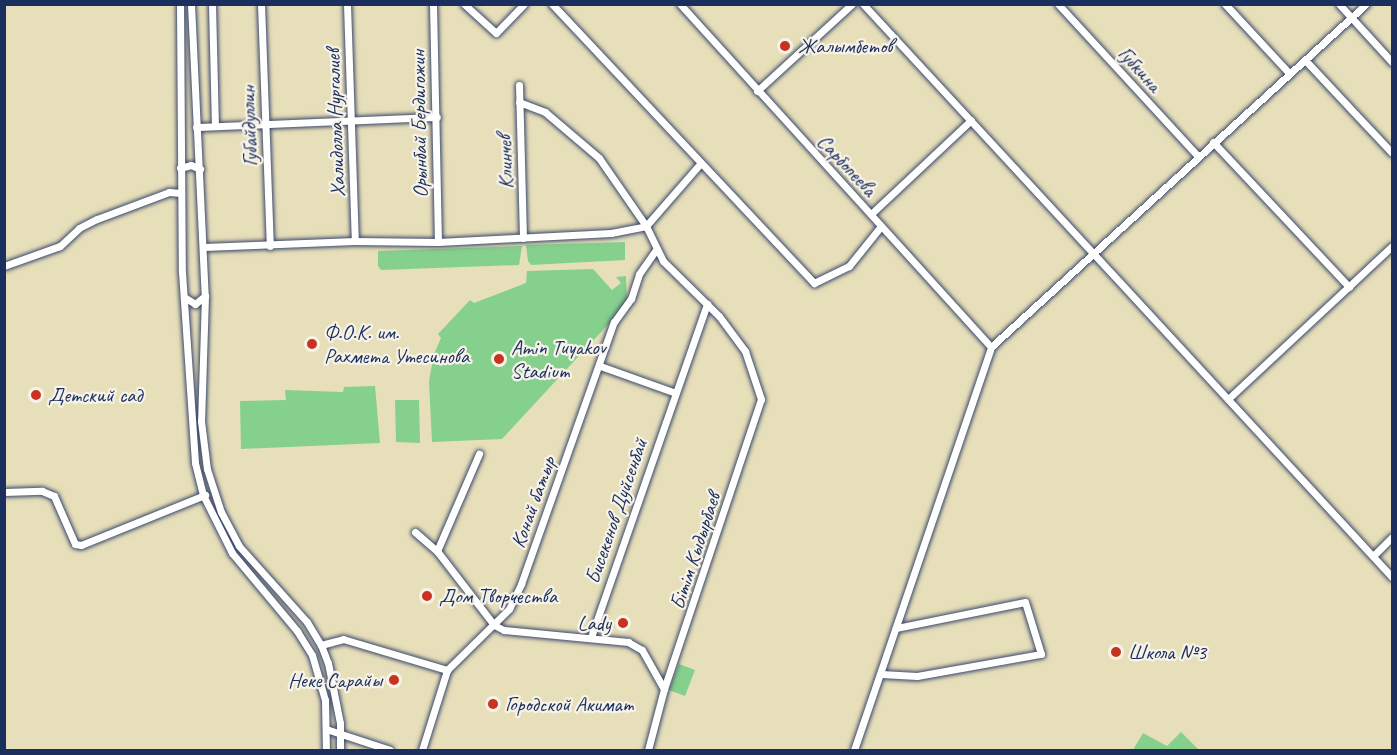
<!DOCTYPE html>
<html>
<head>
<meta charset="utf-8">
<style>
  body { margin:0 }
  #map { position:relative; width:1397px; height:755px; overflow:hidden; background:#e7dfba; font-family:Caveat,sans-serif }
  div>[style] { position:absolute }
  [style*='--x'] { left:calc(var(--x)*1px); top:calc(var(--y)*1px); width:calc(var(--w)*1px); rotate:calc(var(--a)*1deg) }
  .green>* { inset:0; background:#85d08c }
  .roads { filter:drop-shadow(0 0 2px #3a496c) drop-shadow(0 0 2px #3a496c) }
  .minor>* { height:7px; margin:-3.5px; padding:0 3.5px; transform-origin:3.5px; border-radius:3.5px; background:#fff }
  .dots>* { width:16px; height:16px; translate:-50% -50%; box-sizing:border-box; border:3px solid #f7f3e8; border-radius:50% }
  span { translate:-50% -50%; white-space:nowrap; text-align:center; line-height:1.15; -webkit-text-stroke:4.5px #f7f3e8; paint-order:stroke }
  .poi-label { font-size:21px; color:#1b2f5e }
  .left { translate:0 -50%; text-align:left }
  .right { translate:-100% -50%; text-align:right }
  .street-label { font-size:21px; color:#1b2f5e }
  .frame { position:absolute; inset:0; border:6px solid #1b2f5e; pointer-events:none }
</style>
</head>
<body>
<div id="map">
  <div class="green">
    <div style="clip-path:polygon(625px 242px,625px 260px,531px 265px,528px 261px,526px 245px)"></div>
    <div style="clip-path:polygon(522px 246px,519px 265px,381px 270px,378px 266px,378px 251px)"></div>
    <div style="clip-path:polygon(593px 269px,612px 290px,621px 283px,616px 277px,626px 276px,627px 304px,502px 439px,432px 442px,429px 381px,434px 354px,441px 338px,438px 334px,470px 300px,474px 303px,526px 283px,527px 271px)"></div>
    <div style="clip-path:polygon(375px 386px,380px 443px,241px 449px,240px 401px,286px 400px,285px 390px,343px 392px,344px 387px)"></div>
    <div style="clip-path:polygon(395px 400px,419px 400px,420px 443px,396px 442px)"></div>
    <div style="clip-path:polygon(679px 664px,695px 670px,685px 696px,669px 690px)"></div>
    <div style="clip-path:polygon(1181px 732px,1199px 750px,1133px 750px,1143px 733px,1167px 746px)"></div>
  </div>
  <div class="roads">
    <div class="minor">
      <div style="--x:180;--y:4;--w:268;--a:89.6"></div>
      <div style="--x:182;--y:272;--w:191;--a:86.1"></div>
      <div style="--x:195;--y:463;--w:33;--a:76"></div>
      <div style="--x:203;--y:495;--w:65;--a:63.4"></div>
      <div style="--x:232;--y:553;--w:102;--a:50.2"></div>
      <div style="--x:297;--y:631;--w:28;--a:58"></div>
      <div style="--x:312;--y:655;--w:47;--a:73.9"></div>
      <div style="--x:325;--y:700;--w:50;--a:88.9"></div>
      <div style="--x:191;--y:4;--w:292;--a:87.3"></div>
      <div style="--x:205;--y:296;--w:125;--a:91.8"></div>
      <div style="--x:201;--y:421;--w:48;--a:82.9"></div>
      <div style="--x:207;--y:469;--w:45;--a:72"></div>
      <div style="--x:221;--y:512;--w:38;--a:62"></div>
      <div style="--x:239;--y:546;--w:102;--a:48.2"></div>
      <div style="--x:307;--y:622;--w:27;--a:59"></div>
      <div style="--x:321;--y:645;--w:19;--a:69"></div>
      <div style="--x:328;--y:663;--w:61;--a:78.7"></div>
      <div style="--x:340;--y:723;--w:27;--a:90"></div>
      <div style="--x:212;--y:4;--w:122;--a:88.6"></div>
      <div style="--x:261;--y:4;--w:242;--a:87.9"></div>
      <div style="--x:347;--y:4;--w:237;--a:88.1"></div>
      <div style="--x:433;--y:4;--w:238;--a:88.8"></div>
      <div style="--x:464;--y:4;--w:43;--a:42.2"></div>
      <div style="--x:496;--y:33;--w:40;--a:-46"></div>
      <div style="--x:552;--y:4;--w:383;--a:46.8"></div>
      <div style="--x:814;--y:283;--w:39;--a:-26"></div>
      <div style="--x:849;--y:266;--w:51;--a:-51.3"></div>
      <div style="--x:680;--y:4;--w:463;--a:47.8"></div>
      <div style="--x:863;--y:4;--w:780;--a:47.29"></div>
      <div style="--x:1058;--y:4;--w:207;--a:47.4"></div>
      <div style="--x:1225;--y:4;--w:94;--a:47.2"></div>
      <div style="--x:1339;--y:4;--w:79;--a:47.6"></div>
      <div style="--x:1305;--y:60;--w:127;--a:46.9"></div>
      <div style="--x:519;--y:85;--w:153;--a:88.5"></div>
      <div style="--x:757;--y:91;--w:129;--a:-42.5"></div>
      <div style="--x:519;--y:102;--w:28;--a:21"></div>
      <div style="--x:545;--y:112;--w:71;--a:40.4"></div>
      <div style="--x:599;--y:158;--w:83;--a:55.3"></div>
      <div style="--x:646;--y:226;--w:39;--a:64"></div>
      <div style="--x:663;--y:261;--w:78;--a:44.5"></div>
      <div style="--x:719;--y:316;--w:44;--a:53.4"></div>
      <div style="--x:745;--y:351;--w:51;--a:71.6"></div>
      <div style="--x:761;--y:399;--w:306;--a:108.5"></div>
      <div style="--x:664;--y:689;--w:63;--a:104.7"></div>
      <div style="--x:196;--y:127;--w:241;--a:-2.4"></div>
      <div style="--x:1213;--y:142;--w:199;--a:46.8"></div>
      <div style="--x:180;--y:168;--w:11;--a:-15"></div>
      <div style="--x:191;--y:165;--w:10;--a:24"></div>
      <div style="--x:871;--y:214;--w:137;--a:-43.2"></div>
      <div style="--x:204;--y:247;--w:151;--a:-2.3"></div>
      <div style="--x:355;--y:241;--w:83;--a:0.7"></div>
      <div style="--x:438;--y:242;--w:173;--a:-3"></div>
      <div style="--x:611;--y:233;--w:36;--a:-11"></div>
      <div style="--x:646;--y:226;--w:81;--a:-49"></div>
      <div style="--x:4;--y:266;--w:59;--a:-19.7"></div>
      <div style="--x:60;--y:246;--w:26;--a:-43"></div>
      <div style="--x:79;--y:228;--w:20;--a:-27"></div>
      <div style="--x:97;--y:219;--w:77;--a:-20.6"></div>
      <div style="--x:169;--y:192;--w:12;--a:5"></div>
      <div style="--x:184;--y:297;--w:13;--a:32"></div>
      <div style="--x:195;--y:304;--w:13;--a:-39"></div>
      <div style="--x:600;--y:366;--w:77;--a:19.6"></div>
      <div style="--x:1228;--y:399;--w:224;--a:-43"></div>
      <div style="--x:4;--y:492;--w:38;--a:-2"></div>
      <div style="--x:42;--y:491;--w:13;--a:23"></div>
      <div style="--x:54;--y:496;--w:52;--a:66.4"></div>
      <div style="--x:75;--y:544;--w:6;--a:9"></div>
      <div style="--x:81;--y:545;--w:134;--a:-22"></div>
      <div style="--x:415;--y:532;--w:29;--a:41"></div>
      <div style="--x:437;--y:551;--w:93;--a:52.4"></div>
      <div style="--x:494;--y:625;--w:11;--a:27"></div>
      <div style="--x:504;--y:630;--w:125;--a:5.5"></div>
      <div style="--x:628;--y:642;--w:16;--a:30"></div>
      <div style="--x:642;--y:650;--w:45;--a:60.6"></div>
      <div style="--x:437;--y:551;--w:106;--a:-66.6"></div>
      <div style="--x:1373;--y:556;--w:27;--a:-45"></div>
      <div style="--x:591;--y:637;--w:353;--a:-70.8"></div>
      <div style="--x:321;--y:645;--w:23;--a:-15"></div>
      <div style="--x:343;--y:639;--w:109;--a:16.6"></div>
      <div style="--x:881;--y:674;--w:36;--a:3"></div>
      <div style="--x:917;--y:676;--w:126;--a:-10.1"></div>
      <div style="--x:1041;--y:654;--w:54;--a:-107.1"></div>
      <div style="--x:1025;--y:602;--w:132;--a:168.6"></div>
      <div style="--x:326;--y:729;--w:67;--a:18.2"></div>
      <div style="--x:422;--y:750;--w:84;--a:-72.6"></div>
      <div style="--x:447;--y:670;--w:87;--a:-44.5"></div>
      <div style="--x:509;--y:609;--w:28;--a:-64"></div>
      <div style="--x:521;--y:584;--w:278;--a:-70.5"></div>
      <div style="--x:614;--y:322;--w:29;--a:-54"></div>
      <div style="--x:631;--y:299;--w:26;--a:-72"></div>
      <div style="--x:639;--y:274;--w:29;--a:-55"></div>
      <div style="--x:854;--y:750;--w:426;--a:-71.2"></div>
      <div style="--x:991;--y:347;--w:508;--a:-42.45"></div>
    </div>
  </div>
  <div class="dots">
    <div style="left:785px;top:46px;background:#c8321e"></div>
    <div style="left:312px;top:344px;background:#c8321e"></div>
    <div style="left:499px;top:359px;background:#c8321e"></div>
    <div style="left:36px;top:395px;background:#c8321e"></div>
    <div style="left:427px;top:596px;background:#c8321e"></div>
    <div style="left:623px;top:623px;background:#c8321e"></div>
    <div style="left:1116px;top:652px;background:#c8321e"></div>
    <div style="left:394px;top:680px;background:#c8321e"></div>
    <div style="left:493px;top:704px;background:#c8321e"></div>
  </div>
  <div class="poi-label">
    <span class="left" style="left:798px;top:46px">Жалымбетов</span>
    <span class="left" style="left:324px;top:344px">Ф.О.К. им.<br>Рахмета Утесинова</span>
    <span class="left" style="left:511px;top:359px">Amin Tuyakov<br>Stadium</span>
    <span class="left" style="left:48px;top:395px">Детский сад</span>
    <span class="left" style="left:439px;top:596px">Дом Творчества</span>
    <span class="right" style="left:611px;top:623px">Lady</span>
    <span class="left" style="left:1128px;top:652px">Школа №3</span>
    <span class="right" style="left:382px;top:680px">Неке Сарайы</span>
    <span class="left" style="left:505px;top:704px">Городской Акимат</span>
  </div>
  <div class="street-label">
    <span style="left:1140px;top:69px;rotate:47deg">Губкина</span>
    <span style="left:335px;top:123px;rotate:-92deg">Халидолла Нургалиев</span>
    <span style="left:419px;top:124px;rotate:-91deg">Орынбай Бердигожин</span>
    <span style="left:249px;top:126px;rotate:-92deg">Губайдуллин</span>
    <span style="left:505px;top:162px;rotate:-92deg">Клинчев</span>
    <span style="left:847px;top:165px;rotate:47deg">Сарбопеева</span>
    <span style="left:533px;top:502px;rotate:-70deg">Конай батыр</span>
    <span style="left:616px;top:511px;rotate:-71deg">Бисекенов Дуйсенбай</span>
    <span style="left:695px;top:551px;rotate:-72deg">Бiтiм Кыдырбаев</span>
  </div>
  <div class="frame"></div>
</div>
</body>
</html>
